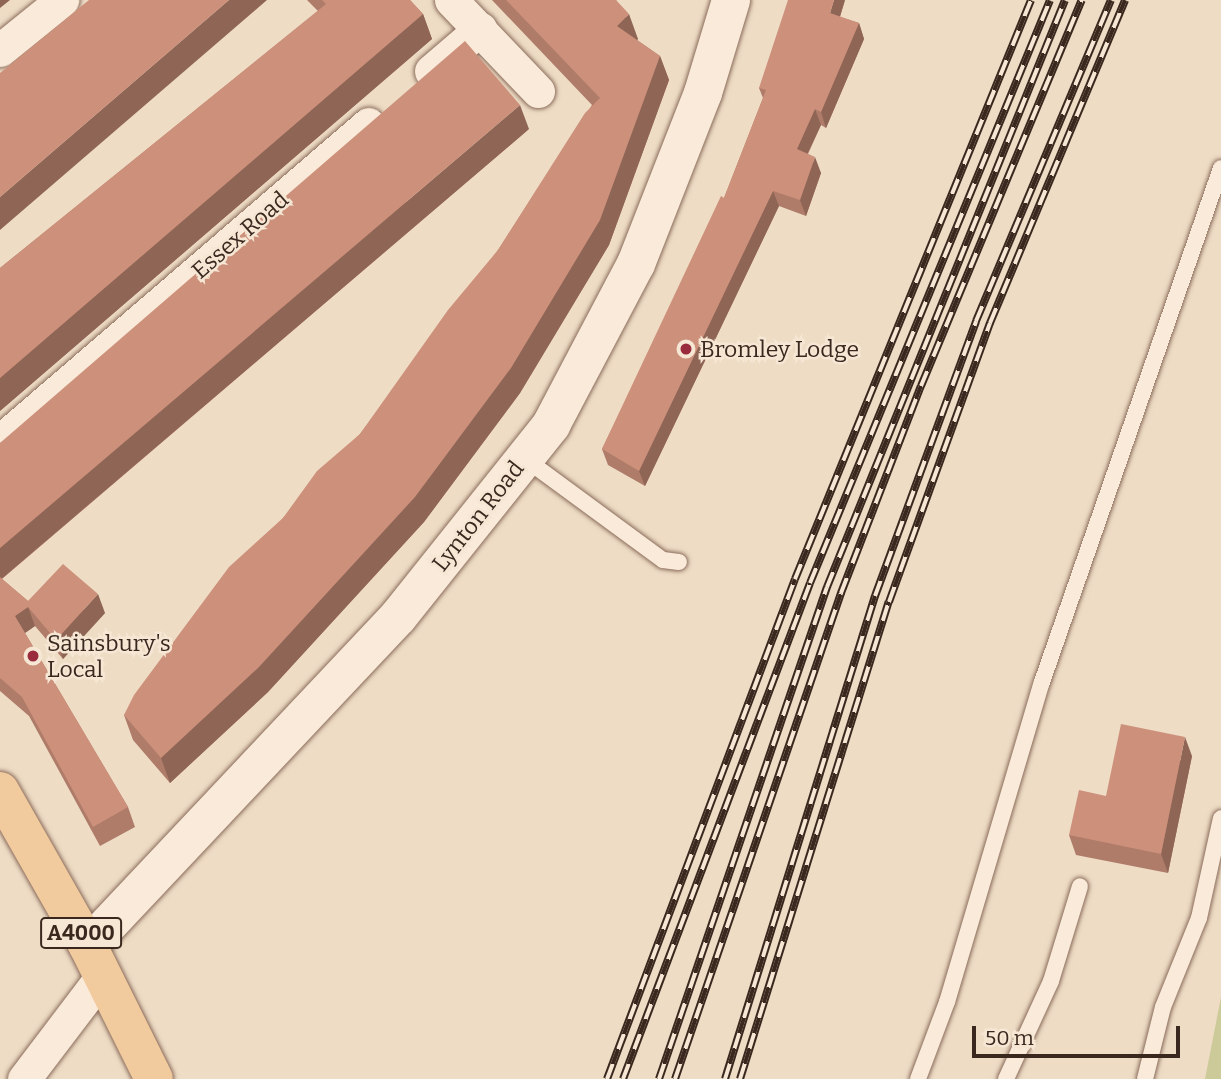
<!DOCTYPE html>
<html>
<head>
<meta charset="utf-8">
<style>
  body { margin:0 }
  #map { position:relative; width:1221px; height:1079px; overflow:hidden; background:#eedcc5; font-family:Bitter,serif }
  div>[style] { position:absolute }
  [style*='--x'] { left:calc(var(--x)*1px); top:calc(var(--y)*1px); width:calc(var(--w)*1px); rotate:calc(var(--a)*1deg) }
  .green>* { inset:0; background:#cdca99 }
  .roads { filter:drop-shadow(0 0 2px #8a6c5b) drop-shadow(0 0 2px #8a6c5b) }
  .lane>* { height:16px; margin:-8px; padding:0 8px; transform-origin:8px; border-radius:8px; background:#f9ead9 }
  .street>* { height:33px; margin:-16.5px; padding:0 16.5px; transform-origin:16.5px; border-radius:16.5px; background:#f9ead9 }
  .secondary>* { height:38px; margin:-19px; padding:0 19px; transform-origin:19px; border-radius:19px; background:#f9ead9 }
  .primary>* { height:38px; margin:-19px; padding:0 19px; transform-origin:19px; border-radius:19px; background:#f1ca9e }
  .rail>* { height:8px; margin-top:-4px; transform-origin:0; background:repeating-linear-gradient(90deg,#f6e7d5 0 16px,#3a281f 0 32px); box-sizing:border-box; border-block:2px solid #3a281f }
  .wall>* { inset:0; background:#af7c6a }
  .shaded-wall>* { inset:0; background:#8f6556 }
  .building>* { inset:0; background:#cc907b }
  .dots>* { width:19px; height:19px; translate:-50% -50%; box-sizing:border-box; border:4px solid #f6e7d5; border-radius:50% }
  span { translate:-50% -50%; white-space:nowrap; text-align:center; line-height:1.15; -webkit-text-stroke:5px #f6e7d5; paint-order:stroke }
  .shield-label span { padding:2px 5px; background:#f6e7d5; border:2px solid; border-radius:5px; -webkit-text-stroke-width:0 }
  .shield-label { font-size:21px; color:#3a281f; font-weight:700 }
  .street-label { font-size:23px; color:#3a281f }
  .poi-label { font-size:23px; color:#3a281f }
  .left { translate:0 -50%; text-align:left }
  .scale { position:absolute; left:972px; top:1026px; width:208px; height:32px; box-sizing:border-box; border:4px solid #3a281f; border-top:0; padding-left:9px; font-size:21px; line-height:24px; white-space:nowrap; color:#3a281f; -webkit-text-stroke:5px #f6e7d5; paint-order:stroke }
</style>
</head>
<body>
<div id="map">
  <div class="green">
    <div style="clip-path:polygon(1221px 997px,1221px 1079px,1205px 1079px)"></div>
  </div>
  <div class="roads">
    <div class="lane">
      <div style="--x:524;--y:458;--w:172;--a:36.3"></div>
      <div style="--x:663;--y:560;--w:16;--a:7"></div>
      <div style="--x:918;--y:1079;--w:82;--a:-69.4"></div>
      <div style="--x:947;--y:1002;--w:334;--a:-73.5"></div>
      <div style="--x:1042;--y:682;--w:544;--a:-70.8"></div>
      <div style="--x:1006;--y:1079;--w:108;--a:-65.3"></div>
      <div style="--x:1051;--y:981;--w:99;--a:-73"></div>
      <div style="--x:1145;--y:1079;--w:74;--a:-76"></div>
      <div style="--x:1163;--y:1007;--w:96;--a:-68"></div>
      <div style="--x:1199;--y:918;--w:102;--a:-77.6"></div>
    </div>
    <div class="street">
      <div style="--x:451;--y:0;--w:126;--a:46.3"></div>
      <div style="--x:0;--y:50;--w:80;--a:-38.9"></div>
      <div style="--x:431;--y:71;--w:65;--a:-40.6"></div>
      <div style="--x:0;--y:441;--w:486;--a:-40.7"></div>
      <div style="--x:24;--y:1079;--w:131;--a:-52.8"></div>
    </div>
    <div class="secondary">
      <div style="--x:88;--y:946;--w:452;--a:-46.7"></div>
      <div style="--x:398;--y:617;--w:246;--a:-51.4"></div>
      <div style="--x:551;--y:425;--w:182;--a:-62.2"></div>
      <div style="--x:636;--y:264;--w:184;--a:-68.6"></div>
      <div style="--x:703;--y:93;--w:97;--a:-73.2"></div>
    </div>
    <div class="primary">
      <div style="--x:0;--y:791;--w:178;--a:60.4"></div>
      <div style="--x:88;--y:946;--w:148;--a:63.6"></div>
    </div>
  </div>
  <div class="rail">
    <div style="--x:607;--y:1079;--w:534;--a:-69.39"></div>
    <div style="--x:795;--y:579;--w:625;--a:-67.82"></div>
    <div style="--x:623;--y:1079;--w:530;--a:-69.34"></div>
    <div style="--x:810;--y:583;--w:630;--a:-67.62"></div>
    <div style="--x:659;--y:1079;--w:520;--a:-71.15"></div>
    <div style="--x:827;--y:587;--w:633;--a:-67.93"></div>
    <div style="--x:675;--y:1079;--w:514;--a:-71.14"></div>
    <div style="--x:841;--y:593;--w:222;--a:-68.9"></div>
    <div style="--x:921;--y:386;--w:418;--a:-67.4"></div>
    <div style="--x:725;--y:1079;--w:506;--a:-72.75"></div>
    <div style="--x:875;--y:596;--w:293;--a:-69.8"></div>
    <div style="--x:976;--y:321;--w:348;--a:-67.2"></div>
    <div style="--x:740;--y:1079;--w:500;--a:-72.7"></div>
    <div style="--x:889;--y:602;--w:297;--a:-70.1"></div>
    <div style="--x:990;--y:323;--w:350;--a:-67.3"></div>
  </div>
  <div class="wall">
    <div style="clip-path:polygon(307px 0,410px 0,423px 14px,432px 39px,0 411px,0 268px,318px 11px)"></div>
    <div style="clip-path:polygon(492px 0,616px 0,638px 39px,637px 40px,660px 56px,669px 80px,609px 245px,520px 393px,424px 522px,268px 692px,170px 783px,133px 740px,124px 715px,283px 518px,360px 434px,498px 250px,592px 105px)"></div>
    <div style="clip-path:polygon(845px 0,840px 17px,859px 23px,864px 39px,826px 128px,821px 125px,808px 154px,821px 173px,806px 216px,779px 206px,645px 486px,608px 465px,602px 449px,724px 198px,763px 98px,759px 88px)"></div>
    <div style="clip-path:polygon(529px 129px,2px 579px,28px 601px,105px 613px,63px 659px,35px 626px,25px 633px,128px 807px,135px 827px,100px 846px,29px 716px,0 691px,0 443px)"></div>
    <div style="clip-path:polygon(1192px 756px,1168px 873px,1076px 855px,1069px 835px,1106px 796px)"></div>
  </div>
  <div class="shaded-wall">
    <div style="clip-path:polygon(0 0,10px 0,0 8px)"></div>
    <div style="clip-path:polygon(229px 0,267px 0,0 230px,0 197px)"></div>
    <div style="clip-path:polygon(834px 0,845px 0,836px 29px,830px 13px)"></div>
    <div style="clip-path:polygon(423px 14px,432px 39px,0 411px,0 378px)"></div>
    <div style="clip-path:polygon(629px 14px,638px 39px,626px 51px,617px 26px)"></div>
    <div style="clip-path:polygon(859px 23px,864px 39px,826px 128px,821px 112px)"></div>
    <div style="clip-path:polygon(660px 56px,669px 80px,609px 245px,520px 393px,424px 522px,268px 692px,170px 783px,161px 758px)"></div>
    <div style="clip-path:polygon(520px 105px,529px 129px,0 580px,0 548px)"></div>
    <div style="clip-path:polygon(815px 109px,821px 125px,802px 165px,797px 149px)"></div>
    <div style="clip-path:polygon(815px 157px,821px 173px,806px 216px,800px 200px)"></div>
    <div style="clip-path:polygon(773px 191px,779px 206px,645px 486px,639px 471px)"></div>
    <div style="clip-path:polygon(98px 594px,105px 613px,63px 659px,56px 640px)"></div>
    <div style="clip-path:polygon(28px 607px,35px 626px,22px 635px,15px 616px)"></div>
    <div style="clip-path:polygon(1185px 737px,1192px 756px,1168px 873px,1161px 854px)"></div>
  </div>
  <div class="building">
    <div style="clip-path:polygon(89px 0,229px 0,0 197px,0 73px)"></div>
    <div style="clip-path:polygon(322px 0,410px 0,423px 14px,0 378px,0 268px,326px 4px)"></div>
    <div style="clip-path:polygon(506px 0,616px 0,629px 14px,617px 26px,660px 56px,600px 220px,511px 368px,415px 497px,259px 667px,161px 758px,124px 715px,134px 695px,229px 567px,283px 518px,317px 471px,360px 434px,448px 310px,498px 250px,585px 113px,600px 98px)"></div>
    <div style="clip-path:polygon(788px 0,834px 0,830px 13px,859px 23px,821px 112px,815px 109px,797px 149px,815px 157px,800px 200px,773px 191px,639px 471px,602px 449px,721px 196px,724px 198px,766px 90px,759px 88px)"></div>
    <div style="clip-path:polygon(465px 41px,520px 105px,0 548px,0 443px)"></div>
    <div style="clip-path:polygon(63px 564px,98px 594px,56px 640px,28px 607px,15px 616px,128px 807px,93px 827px,22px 697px,0 678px,0 577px,28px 601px)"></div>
    <div style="clip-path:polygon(1121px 724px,1185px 737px,1161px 854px,1069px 835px,1079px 790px,1106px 796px)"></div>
  </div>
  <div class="dots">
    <div style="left:686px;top:349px;background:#992b3d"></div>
    <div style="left:33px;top:656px;background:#992b3d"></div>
  </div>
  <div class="shield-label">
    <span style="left:81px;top:933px">A4000</span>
  </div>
  <div class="street-label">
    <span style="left:240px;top:235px;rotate:-41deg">Essex Road</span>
    <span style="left:478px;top:516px;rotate:-52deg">Lynton Road</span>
  </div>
  <div class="poi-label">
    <span class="left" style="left:700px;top:349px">Bromley Lodge</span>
    <span class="left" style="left:47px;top:656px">Sainsbury's<br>Local</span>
  </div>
  <div class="scale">50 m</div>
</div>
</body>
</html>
